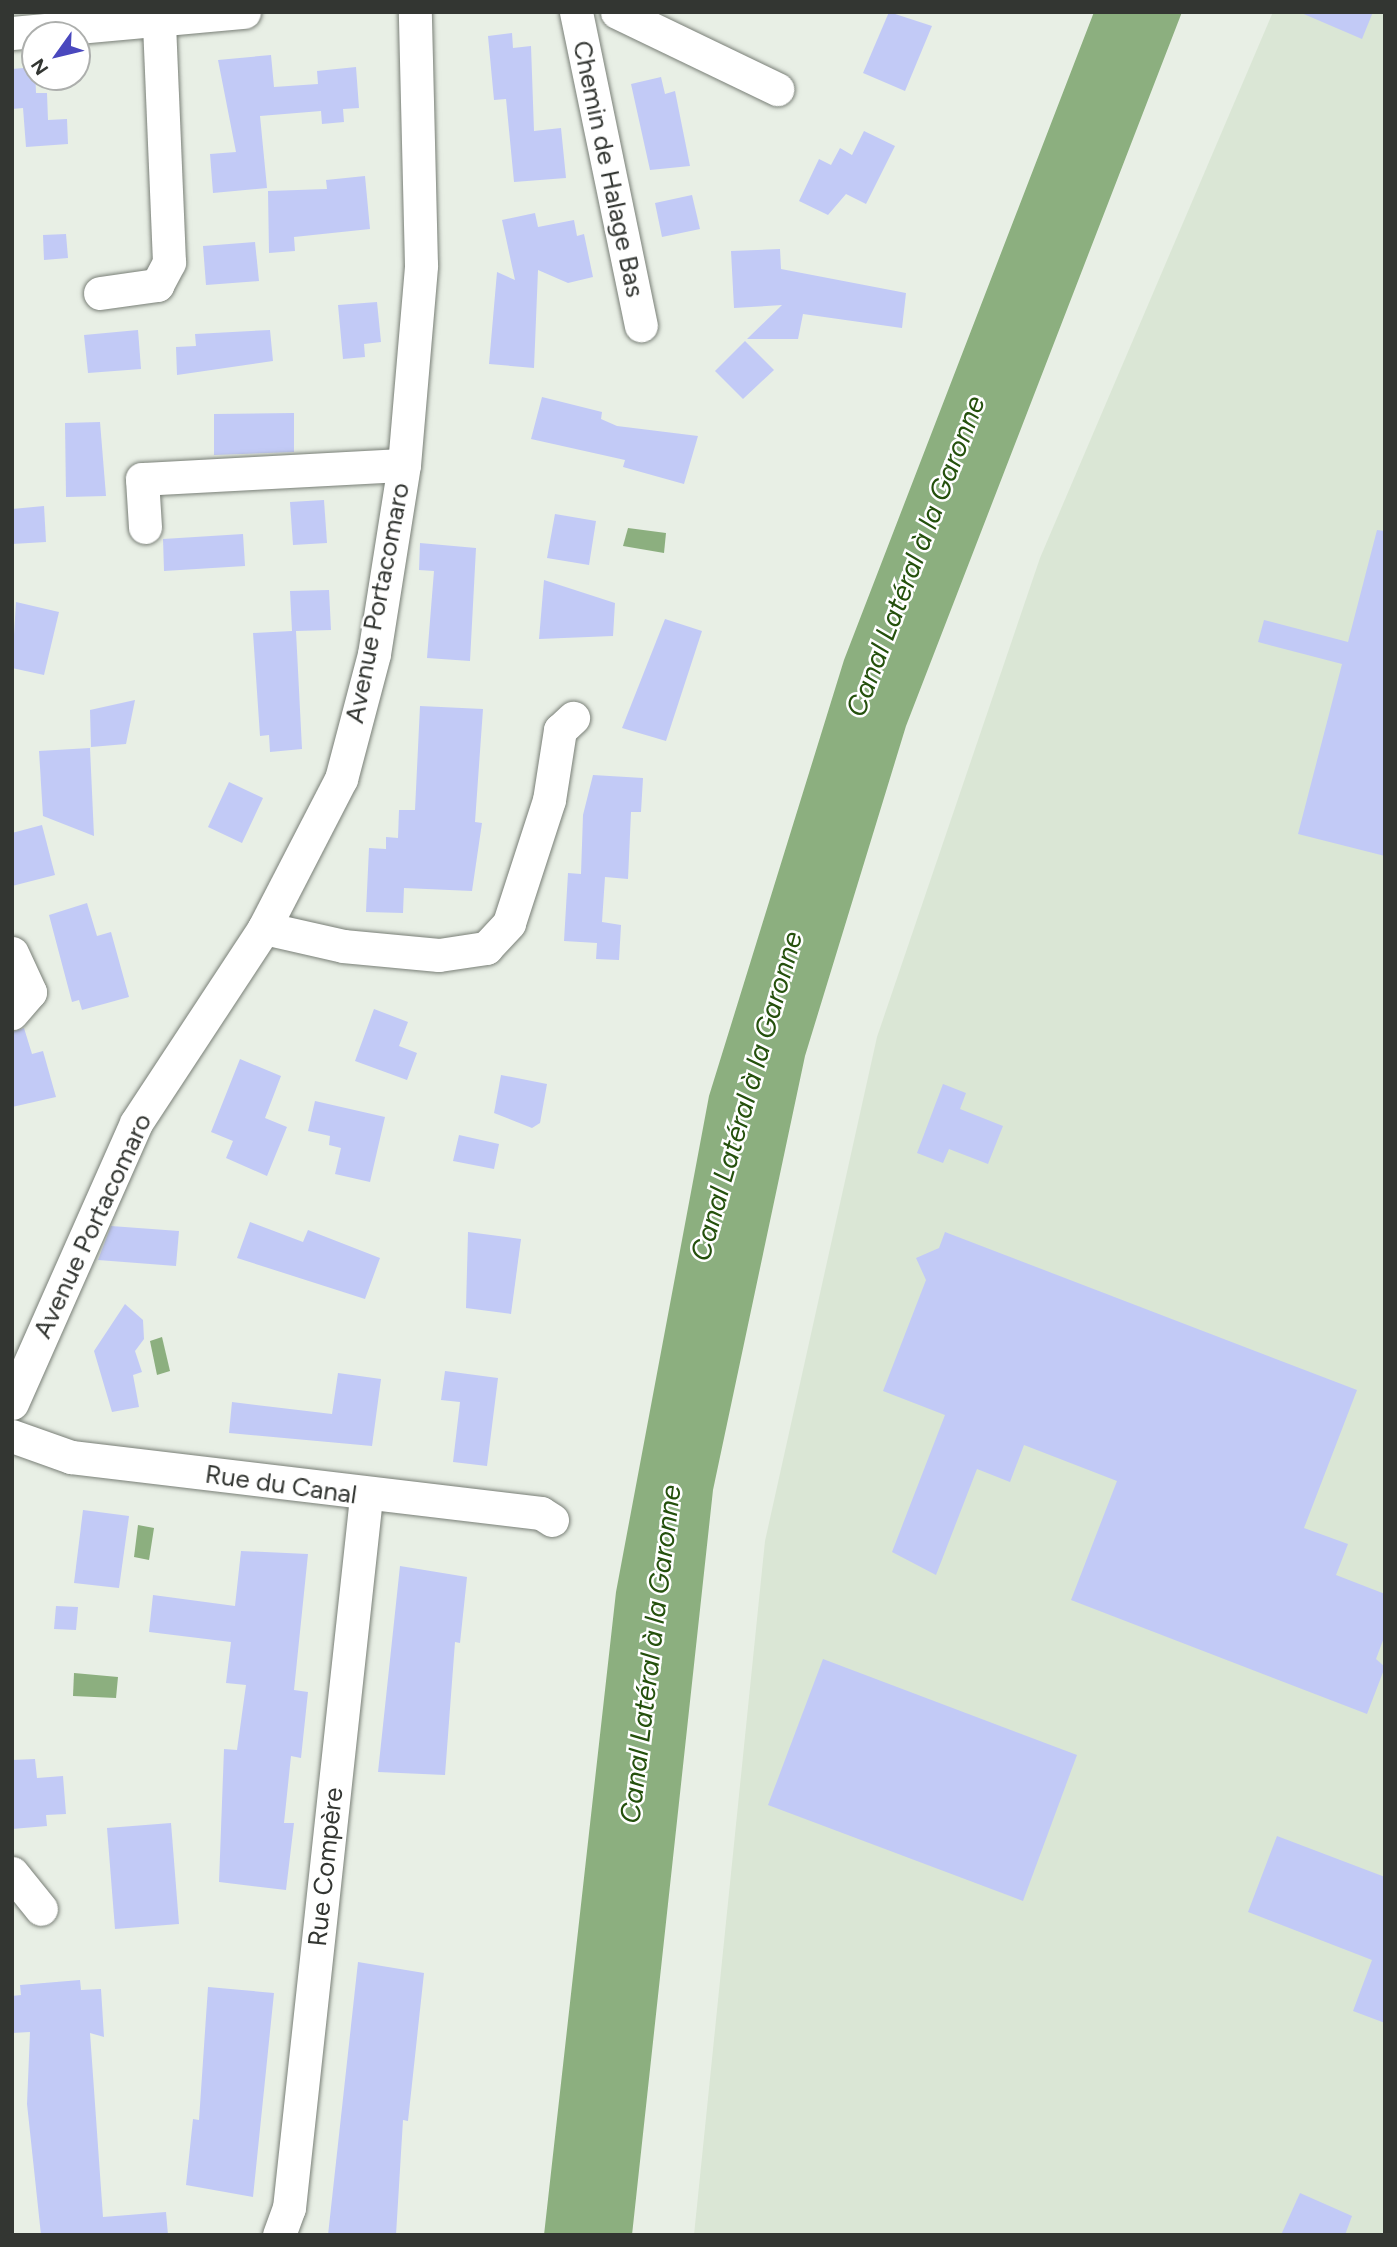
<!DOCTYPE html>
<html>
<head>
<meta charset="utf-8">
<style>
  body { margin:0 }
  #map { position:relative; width:1397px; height:2247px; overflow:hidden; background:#e8efe5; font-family:Figtree,sans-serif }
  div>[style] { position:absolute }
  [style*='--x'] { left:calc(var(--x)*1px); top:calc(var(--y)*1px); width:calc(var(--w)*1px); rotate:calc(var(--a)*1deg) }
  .built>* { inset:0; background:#dae6d5 }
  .water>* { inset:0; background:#8caf7f }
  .building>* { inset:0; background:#c2caf6 }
  .roads { filter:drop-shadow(0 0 2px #797f77) drop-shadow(0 0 2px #797f77) }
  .minor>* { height:33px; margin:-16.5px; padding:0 16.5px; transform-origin:16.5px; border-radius:16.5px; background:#fff }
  span { translate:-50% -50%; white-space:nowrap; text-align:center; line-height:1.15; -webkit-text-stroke:5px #fff; paint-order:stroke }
  .street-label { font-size:26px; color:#333632 }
  .water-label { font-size:28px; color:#24500c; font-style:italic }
  .frame { position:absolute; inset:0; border:14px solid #333632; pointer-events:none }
  .north { position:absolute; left:21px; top:21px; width:70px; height:70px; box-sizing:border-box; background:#fff; border:2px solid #adafad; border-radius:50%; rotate:236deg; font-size:19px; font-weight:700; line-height:28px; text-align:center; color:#333632 }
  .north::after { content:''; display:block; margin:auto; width:24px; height:32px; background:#4a48be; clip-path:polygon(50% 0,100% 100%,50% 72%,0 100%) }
</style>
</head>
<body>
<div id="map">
  <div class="built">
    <div style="clip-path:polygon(1273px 12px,1385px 12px,1385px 2235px,694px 2235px,765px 1541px,877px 1037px,1040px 558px)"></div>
  </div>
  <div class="water">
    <div style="clip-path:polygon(1094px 12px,1182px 12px,906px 726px,805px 1056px,713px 1490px,632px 2235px,544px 2235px,616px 1592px,709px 1096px,844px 660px)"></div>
    <div style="clip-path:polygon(628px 528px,666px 533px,664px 553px,623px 546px)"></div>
    <div style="clip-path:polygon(162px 1337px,170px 1371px,157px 1375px,150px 1341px)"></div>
    <div style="clip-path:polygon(138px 1525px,154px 1528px,149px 1560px,134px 1557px)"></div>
    <div style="clip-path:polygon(74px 1673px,118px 1677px,116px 1698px,73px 1696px)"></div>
  </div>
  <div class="building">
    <div style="clip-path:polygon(889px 12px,932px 26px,905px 91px,863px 73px)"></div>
    <div style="clip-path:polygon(1299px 12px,1373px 12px,1362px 39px)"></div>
    <div style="clip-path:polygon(512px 33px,513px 48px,531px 46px,534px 131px,561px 128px,566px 178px,514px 182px,506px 99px,494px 100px,488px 36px)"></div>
    <div style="clip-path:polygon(271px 55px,274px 87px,318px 84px,317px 71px,356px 67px,359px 108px,343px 109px,344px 122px,322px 124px,321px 111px,260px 116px,267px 188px,213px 193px,210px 154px,236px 152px,218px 60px)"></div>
    <div style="clip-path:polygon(35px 67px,36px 93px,47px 93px,48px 120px,67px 119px,68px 144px,26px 147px,23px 108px,12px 109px,12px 69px)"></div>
    <div style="clip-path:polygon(661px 77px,665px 94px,675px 91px,690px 166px,650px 170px,631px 84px)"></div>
    <div style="clip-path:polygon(864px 131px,895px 146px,866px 204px,846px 194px,828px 215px,799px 201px,819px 159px,831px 165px,840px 148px,852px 155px)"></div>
    <div style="clip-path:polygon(365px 176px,370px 229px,294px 237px,295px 251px,269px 253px,268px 191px,327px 189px,326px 180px)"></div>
    <div style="clip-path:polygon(692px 195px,700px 229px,662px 237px,655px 203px)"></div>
    <div style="clip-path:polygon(535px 213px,538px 227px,574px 220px,577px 236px,584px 234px,593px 277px,568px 283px,538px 270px,534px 368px,489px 364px,497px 272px,515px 280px,502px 220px)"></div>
    <div style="clip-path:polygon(66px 234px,68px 258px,44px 260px,43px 235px)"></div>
    <div style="clip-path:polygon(255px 242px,259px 281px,206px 285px,203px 246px)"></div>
    <div style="clip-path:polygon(780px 249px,781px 269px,906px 293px,902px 328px,803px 314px,798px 339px,747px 339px,782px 305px,734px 308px,731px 251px)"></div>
    <div style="clip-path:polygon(377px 302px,381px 342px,364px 344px,365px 357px,343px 359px,338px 305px)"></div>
    <div style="clip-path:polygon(138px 330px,141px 369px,88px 373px,84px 335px)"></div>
    <div style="clip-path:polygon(270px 330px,273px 361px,177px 375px,176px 347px,196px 346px,195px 334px)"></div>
    <div style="clip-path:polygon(745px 341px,774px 370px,743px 399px,715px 371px)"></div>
    <div style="clip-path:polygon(542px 397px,602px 412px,601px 419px,617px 426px,698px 436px,684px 484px,623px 467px,625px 460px,531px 439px)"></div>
    <div style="clip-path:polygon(294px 413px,294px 452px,214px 455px,214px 414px)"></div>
    <div style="clip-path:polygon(100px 422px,106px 496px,66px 497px,65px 423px)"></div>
    <div style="clip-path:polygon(324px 500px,327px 543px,293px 545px,290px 502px)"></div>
    <div style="clip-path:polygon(44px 506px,46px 542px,12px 544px,12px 509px)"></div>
    <div style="clip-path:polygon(555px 514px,596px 521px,589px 565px,547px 558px)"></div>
    <div style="clip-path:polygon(1377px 530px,1385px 531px,1385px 856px,1298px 834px,1342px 664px,1258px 642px,1264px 620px,1348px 642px)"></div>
    <div style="clip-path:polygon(243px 534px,245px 566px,164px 571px,163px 539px)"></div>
    <div style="clip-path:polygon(420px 543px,476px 548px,470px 661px,427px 658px,434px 571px,419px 570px)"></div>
    <div style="clip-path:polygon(544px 580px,615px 603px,613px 636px,539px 639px)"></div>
    <div style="clip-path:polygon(329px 590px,331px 630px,296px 631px,302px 749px,270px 752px,269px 735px,260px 736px,253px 633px,292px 631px,290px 591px)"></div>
    <div style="clip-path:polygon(16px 602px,59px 612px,44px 675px,12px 668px)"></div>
    <div style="clip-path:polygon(665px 619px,702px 631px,666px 741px,622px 728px)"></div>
    <div style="clip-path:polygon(135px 700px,126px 744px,91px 747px,90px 710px)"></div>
    <div style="clip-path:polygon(420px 706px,483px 709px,475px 822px,482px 823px,472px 891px,404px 888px,403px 913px,366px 912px,369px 848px,386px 849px,386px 837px,398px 838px,399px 810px,415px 810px)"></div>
    <div style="clip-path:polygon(90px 748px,94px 836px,43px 816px,39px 751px)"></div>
    <div style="clip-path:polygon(593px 775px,643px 778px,641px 812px,631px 812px,628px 879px,605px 877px,602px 922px,621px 925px,619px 960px,596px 959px,597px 943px,564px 941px,568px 873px,581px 874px,583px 815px)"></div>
    <div style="clip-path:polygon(229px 782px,263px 798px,242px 843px,208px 827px)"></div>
    <div style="clip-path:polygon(42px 825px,55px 875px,12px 886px,12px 833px)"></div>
    <div style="clip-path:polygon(87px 903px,97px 936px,111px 932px,129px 997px,82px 1010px,79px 1000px,72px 1002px,49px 915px)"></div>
    <div style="clip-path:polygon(374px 1009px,408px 1022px,399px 1046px,417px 1053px,407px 1080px,355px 1061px)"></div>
    <div style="clip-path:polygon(24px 1028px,32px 1054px,43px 1051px,56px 1097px,12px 1107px,12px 1032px)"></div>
    <div style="clip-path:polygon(240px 1059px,281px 1076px,265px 1118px,287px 1127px,267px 1176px,226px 1158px,233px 1141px,211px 1132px)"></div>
    <div style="clip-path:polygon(501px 1075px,547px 1084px,540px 1123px,532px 1128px,494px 1113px)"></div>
    <div style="clip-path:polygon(943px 1084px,966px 1093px,960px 1109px,1003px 1126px,988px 1164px,949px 1149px,943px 1163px,917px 1153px)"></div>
    <div style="clip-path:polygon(315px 1101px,385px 1117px,370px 1182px,335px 1174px,341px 1148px,329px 1145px,330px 1136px,308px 1131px)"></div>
    <div style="clip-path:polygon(459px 1135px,499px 1144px,494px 1169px,453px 1161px)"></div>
    <div style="clip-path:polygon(250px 1222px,303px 1242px,308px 1230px,380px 1258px,365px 1299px,237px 1258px)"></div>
    <div style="clip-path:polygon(111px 1226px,179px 1231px,176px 1266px,98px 1260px)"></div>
    <div style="clip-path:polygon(468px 1232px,521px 1239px,511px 1314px,466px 1308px)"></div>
    <div style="clip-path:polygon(945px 1232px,1357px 1390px,1304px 1528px,1348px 1544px,1336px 1575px,1385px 1594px,1385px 1635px,1376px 1659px,1385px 1667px,1367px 1714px,1071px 1600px,1117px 1481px,1024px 1445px,1010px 1482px,977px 1469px,936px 1575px,892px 1552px,945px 1415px,883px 1391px,926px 1280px,916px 1258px,939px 1248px)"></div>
    <div style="clip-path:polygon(125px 1304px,143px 1320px,144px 1339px,135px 1351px,142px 1372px,133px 1375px,139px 1407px,112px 1412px,94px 1351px)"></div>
    <div style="clip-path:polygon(445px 1371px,498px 1378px,487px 1466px,453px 1462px,460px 1402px,441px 1400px)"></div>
    <div style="clip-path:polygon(338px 1373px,381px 1379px,372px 1446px,229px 1433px,232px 1402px,332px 1414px)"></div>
    <div style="clip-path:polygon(83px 1510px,129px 1516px,119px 1588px,74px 1583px)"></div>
    <div style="clip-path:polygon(241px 1551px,308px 1554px,294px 1690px,308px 1692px,301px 1758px,291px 1756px,284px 1823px,294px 1823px,286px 1890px,219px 1882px,224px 1749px,237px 1750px,246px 1685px,226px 1683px,231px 1642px,149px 1632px,153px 1595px,235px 1606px)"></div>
    <div style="clip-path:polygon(400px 1566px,467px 1577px,460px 1643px,455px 1642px,445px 1775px,378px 1772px)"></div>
    <div style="clip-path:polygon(56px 1606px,78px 1607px,76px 1630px,54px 1629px)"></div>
    <div style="clip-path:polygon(823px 1659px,1077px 1755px,1023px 1901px,768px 1805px)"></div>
    <div style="clip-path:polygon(35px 1759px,37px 1778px,63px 1776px,66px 1814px,46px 1815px,47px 1826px,12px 1829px,12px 1760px)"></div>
    <div style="clip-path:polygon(171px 1823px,179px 1924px,115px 1929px,107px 1828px)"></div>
    <div style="clip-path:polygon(1277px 1836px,1385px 1877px,1385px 2023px,1353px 2011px,1372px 1960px,1248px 1912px)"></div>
    <div style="clip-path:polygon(358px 1962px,424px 1973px,408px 2121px,403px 2120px,396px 2235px,328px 2235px)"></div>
    <div style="clip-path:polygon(80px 1980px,81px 1990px,101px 1989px,104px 2037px,90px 2033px,103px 2217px,166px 2212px,168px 2235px,41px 2235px,27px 2104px,30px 2032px,12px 2033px,12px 1996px,21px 1995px,20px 1985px)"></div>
    <div style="clip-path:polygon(208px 1987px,274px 1993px,253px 2197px,186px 2185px,193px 2119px,199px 2120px)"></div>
    <div style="clip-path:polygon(1300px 2193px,1352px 2216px,1345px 2235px,1281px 2235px)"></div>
  </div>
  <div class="roads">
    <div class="minor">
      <div style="--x:576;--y:12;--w:320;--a:78.3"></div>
      <div style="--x:617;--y:12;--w:178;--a:25.7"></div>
      <div style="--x:12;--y:33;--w:233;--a:-5.2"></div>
      <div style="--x:100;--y:293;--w:58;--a:-8"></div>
      <div style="--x:157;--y:285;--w:26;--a:-62"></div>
      <div style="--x:169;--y:262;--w:243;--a:-92.4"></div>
      <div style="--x:145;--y:527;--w:48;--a:-93.6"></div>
      <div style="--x:142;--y:479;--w:262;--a:-3.1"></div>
      <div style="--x:264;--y:928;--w:81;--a:12.8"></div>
      <div style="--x:343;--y:946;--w:96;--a:5.4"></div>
      <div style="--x:439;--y:955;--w:48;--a:-8.5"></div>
      <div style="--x:486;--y:948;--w:34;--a:-47"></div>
      <div style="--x:509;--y:923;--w:129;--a:-72"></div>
      <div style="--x:549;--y:800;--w:71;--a:-81.1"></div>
      <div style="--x:560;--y:730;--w:18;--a:-43"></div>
      <div style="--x:12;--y:953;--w:43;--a:65.2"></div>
      <div style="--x:30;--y:992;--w:28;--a:131"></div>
      <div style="--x:12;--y:1403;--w:306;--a:-66.1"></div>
      <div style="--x:136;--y:1123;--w:233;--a:-56.7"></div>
      <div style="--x:264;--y:928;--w:168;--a:-62.7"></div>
      <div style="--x:341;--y:779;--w:129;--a:-75.2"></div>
      <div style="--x:374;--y:654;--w:191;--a:-81"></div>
      <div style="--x:404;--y:465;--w:201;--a:-85.1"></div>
      <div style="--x:421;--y:265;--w:253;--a:-91.4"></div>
      <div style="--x:12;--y:1436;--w:63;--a:19.6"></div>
      <div style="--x:71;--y:1457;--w:473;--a:6.8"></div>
      <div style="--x:541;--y:1513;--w:13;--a:32"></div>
      <div style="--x:12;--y:1873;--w:46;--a:51.1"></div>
      <div style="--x:279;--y:2235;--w:29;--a:-70"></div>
      <div style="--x:289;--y:2208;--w:715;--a:-83.82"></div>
    </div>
  </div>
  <div class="street-label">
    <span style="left:608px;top:169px;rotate:78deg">Chemin de Halage Bas</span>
    <span style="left:378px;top:603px;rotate:-79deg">Avenue Portacomaro</span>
    <span style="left:93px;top:1226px;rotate:-65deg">Avenue Portacomaro</span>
    <span style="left:281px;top:1485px;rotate:8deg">Rue du Canal</span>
    <span style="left:326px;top:1867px;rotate:-84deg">Rue Compère</span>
  </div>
  <div class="water-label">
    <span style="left:915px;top:556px;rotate:-69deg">Canal Latéral à la Garonne</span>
    <span style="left:746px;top:1096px;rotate:-74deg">Canal Latéral à la Garonne</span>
    <span style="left:650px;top:1654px;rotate:-83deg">Canal Latéral à la Garonne</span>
  </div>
  <div class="frame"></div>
  <div class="north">N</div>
</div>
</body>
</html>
